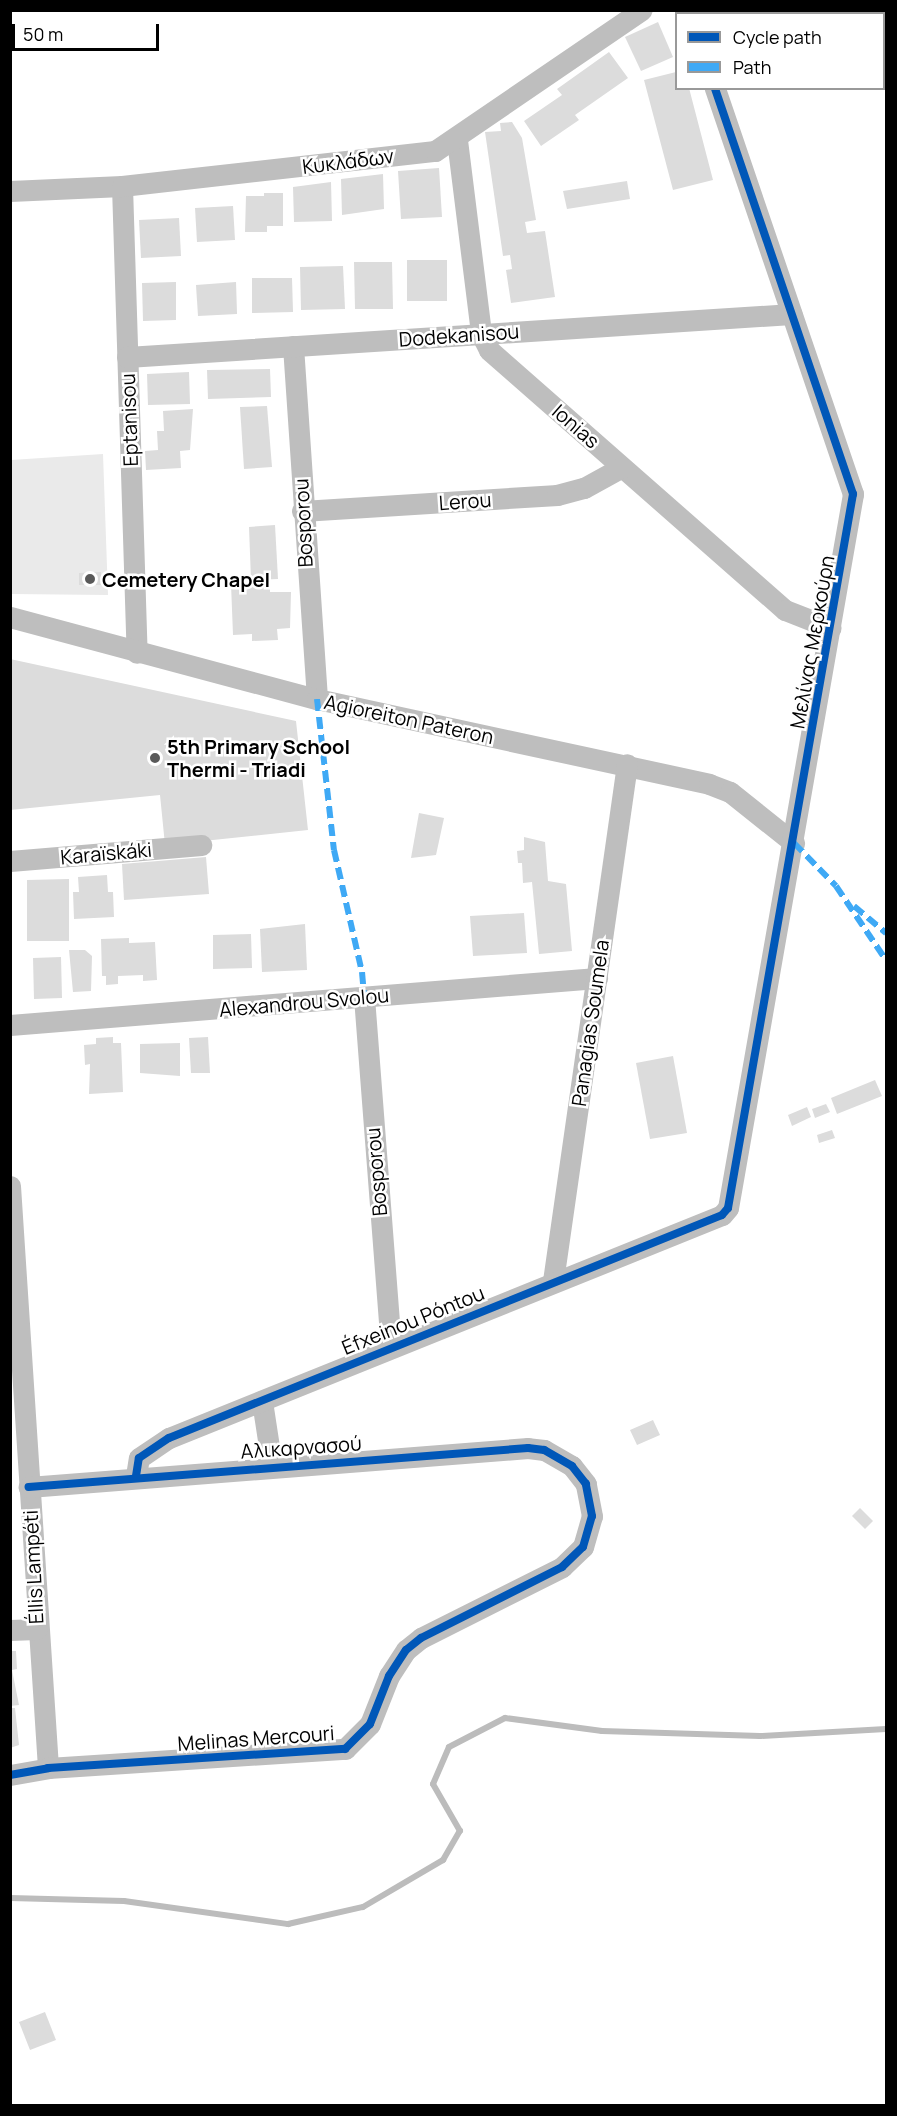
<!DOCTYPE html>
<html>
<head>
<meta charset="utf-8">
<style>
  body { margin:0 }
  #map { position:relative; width:897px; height:2116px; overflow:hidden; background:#fff; font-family:Manrope,sans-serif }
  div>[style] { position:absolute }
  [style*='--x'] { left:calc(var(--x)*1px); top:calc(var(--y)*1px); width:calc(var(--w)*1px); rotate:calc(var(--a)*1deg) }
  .green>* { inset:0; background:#eaeaea }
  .stream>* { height:6px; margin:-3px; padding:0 3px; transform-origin:3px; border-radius:3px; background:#bcbcbc }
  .building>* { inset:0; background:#dcdcdc }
  .minor>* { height:21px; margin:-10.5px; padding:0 10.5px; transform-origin:10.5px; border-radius:10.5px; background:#bebebe }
  .quiet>* { height:6px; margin-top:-3px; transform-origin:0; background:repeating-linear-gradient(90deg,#3fa9f5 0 12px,transparent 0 18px) }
  .cycleway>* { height:8px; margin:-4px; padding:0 4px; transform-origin:4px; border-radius:4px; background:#0057b8 }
  .dots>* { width:16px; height:16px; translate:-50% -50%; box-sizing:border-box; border:3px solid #fff; border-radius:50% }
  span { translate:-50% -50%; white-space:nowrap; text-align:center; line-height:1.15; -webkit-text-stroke:5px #fff; paint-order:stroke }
  .street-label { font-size:20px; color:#000 }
  .poi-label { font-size:20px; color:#000; font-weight:700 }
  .left { translate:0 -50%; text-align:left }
  .frame { position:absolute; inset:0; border:12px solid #000; pointer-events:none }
  .legend { position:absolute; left:675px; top:12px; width:210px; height:78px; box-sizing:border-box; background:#fff; border:2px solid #999; margin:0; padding:8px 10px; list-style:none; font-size:18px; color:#000 }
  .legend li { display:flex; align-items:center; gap:12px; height:30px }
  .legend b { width:30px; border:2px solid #999 }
  .scale { position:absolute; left:12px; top:24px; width:147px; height:27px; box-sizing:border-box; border:3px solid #000; border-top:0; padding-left:8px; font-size:18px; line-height:21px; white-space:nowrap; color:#000; -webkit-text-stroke:4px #fff; paint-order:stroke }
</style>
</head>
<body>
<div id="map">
  <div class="green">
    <div style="clip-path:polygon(103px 454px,108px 595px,11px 594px,11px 460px)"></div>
  </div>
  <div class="stream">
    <div style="--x:10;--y:1898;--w:114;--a:1.5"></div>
    <div style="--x:124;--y:1901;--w:166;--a:8"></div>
    <div style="--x:288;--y:1924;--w:77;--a:-12.8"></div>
    <div style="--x:363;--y:1907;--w:93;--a:-30.4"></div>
    <div style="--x:443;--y:1860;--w:34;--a:-60"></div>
    <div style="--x:460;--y:1831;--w:54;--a:-119.9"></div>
    <div style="--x:433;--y:1784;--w:40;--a:-66.6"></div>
    <div style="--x:449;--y:1747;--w:63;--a:-27.4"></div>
    <div style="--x:505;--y:1718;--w:98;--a:7.6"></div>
    <div style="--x:602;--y:1731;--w:158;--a:1.8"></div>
    <div style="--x:760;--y:1736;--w:126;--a:-3.2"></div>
  </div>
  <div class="building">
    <div style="clip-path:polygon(658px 22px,673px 57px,641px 71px,625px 37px)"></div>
    <div style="clip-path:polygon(609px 52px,628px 78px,575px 115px,579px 120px,541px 146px,524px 121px,562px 95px,557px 89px)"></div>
    <div style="clip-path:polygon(676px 72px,676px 88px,689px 88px,713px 180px,673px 190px,644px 80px)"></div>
    <div style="clip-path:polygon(512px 122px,522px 138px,536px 220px,525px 222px,527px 233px,545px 231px,555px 297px,511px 303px,506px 270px,512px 269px,510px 255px,503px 256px,485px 132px,501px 131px,500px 123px)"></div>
    <div style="clip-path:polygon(439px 168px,442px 217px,401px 219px,398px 171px)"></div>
    <div style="clip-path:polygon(383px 174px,384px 209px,342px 215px,341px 179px)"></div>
    <div style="clip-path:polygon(627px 181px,630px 199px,567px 209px,563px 191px)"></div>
    <div style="clip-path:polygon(331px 182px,332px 221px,294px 222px,293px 187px)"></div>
    <div style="clip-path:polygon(264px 193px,283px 193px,283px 226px,267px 226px,267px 232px,245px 232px,246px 196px,264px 196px)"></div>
    <div style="clip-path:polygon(233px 206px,235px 240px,197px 242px,195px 208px)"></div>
    <div style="clip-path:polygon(179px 218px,181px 256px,141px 258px,139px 220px)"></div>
    <div style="clip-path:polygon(407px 260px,447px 260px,447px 301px,407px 301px)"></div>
    <div style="clip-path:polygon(354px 262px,392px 262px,393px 309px,355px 309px)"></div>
    <div style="clip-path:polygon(343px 266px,345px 309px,301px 310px,300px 267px)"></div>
    <div style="clip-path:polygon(252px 278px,292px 278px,293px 312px,252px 313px)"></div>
    <div style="clip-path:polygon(176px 282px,176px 320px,143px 321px,142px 283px)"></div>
    <div style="clip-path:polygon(236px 282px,237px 314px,198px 316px,196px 285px)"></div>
    <div style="clip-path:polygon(270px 369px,271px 397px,208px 399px,207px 370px)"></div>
    <div style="clip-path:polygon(189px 372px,190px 404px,148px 405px,147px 374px)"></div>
    <div style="clip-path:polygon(267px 406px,272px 467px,244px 469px,240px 407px)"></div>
    <div style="clip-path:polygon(193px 409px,190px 450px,180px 451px,181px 468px,146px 470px,145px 451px,158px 450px,157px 431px,164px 431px,163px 411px)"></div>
    <div style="clip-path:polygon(275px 525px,278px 579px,251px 580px,249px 527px)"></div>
    <div style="clip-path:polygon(101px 572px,101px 585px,79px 585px,79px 573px)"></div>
    <div style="clip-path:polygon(258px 583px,258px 587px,270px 587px,270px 592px,291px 592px,290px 628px,277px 629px,278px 640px,252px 641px,252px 634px,233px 635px,231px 584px)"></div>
    <div style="clip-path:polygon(10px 659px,296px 721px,308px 830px,165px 845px,160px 795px,10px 810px)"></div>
    <div style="clip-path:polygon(419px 813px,444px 818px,436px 855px,411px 858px)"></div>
    <div style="clip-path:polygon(524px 837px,545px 842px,548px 881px,566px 884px,572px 951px,539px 954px,532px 882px,523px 883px,522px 863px,518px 863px,517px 851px,524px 850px)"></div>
    <div style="clip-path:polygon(206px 857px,209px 894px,124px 900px,122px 864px)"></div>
    <div style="clip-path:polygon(107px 875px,108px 892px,113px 892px,114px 917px,74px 919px,73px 892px,79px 892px,78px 877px)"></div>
    <div style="clip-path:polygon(69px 879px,69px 941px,27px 941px,27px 880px)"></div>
    <div style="clip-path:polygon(524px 913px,527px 953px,473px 956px,470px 916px)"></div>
    <div style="clip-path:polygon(305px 924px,307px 970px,262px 972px,260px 929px)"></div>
    <div style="clip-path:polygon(251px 934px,252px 968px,213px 969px,213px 935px)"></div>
    <div style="clip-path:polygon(129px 938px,129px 943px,155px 942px,157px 980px,143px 981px,143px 975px,118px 976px,118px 984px,106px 985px,106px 976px,102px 976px,101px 939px)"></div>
    <div style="clip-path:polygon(69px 950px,85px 950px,92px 956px,91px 991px,73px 992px)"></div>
    <div style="clip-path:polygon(61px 957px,62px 998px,34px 999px,33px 958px)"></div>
    <div style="clip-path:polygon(113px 1037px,113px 1043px,121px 1043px,123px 1092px,89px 1094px,90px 1064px,85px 1065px,84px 1045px,96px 1044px,96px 1038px)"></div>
    <div style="clip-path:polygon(208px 1037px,210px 1073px,191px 1073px,189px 1038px)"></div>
    <div style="clip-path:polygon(180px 1043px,180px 1076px,140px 1073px,140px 1044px)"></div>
    <div style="clip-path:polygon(673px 1056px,687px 1133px,650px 1139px,636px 1063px)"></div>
    <div style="clip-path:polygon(875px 1080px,882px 1096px,837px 1114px,831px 1098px)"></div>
    <div style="clip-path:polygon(826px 1104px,830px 1112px,815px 1118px,812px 1109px)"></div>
    <div style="clip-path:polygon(807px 1107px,811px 1117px,792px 1126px,788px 1115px)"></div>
    <div style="clip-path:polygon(832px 1130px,835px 1138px,819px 1143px,817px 1135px)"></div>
    <div style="clip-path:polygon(653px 1420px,660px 1435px,637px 1445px,630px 1430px)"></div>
    <div style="clip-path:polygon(860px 1508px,873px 1521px,865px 1529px,852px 1516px)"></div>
    <div style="clip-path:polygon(10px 1651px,16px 1651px,17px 1669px,12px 1670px,19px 1705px,10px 1706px)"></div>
    <div style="clip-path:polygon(10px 1708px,15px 1708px,19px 1745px,10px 1748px)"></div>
    <div style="clip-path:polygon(45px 2012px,56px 2040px,30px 2050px,19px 2022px)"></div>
  </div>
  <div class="minor">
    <div style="--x:688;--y:10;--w:4;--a:76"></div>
    <div style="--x:457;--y:140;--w:195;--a:82.9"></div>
    <div style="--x:481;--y:334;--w:18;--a:63"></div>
    <div style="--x:489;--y:350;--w:394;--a:41.3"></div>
    <div style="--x:785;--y:610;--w:49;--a:21.4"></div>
    <div style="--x:122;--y:186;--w:467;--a:88.2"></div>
    <div style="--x:10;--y:191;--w:112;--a:-2.6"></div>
    <div style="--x:122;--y:186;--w:315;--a:-6.4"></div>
    <div style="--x:435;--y:151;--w:250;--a:-34.3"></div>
    <div style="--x:293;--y:346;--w:354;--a:86.1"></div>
    <div style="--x:127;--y:357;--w:666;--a:-3.7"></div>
    <div style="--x:302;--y:511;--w:256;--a:-3.6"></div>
    <div style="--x:557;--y:495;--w:28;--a:-15"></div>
    <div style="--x:584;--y:488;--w:43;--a:-28.9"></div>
    <div style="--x:10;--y:617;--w:318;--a:15"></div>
    <div style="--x:317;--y:699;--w:401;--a:12.2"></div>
    <div style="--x:709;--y:784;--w:22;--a:21"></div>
    <div style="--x:730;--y:792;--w:82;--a:38.6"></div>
    <div style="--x:10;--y:861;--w:192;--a:-4.8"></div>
    <div style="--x:364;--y:997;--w:350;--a:85.6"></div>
    <div style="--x:10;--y:1025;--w:589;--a:-4.58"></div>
    <div style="--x:10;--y:1186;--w:583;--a:86.26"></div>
    <div style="--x:553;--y:1281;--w:522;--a:-81.85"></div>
    <div style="--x:262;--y:1401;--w:66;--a:81.3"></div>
    <div style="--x:136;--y:1476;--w:18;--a:-81"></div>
    <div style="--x:139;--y:1458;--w:36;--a:-34"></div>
    <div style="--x:169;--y:1438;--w:596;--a:-21.96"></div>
    <div style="--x:722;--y:1215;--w:9;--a:-49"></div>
    <div style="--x:728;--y:1208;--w:725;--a:-80.07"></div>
    <div style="--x:853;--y:494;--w:429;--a:-108.8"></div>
    <div style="--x:10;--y:1630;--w:27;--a:-2"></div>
    <div style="--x:10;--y:1775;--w:39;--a:-10"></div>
    <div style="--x:48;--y:1768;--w:298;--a:-3.7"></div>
    <div style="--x:345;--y:1749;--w:35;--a:-45"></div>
    <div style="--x:370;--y:1724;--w:52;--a:-68.4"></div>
    <div style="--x:389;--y:1676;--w:31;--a:-57"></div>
    <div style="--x:406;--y:1650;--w:19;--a:-39"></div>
    <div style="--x:421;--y:1638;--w:158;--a:-26.7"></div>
    <div style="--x:562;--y:1567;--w:29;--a:-44"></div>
    <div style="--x:583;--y:1547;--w:32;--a:-74"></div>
    <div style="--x:592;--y:1516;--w:33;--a:-101"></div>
    <div style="--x:586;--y:1484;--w:23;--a:-128"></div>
    <div style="--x:572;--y:1466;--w:32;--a:-150"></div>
    <div style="--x:544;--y:1450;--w:16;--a:-173"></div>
    <div style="--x:528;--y:1448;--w:501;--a:175.53"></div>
  </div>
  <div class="quiet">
    <div style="--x:317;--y:699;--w:152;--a:83.6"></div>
    <div style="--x:334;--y:850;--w:125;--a:77.1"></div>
    <div style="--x:362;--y:972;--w:25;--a:85"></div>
    <div style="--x:794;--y:843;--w:60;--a:45.7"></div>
    <div style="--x:836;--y:886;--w:89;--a:56"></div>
    <div style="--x:854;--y:906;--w:42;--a:40.2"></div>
  </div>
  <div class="cycleway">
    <div style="--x:136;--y:1476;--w:18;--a:-81"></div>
    <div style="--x:139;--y:1458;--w:36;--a:-34"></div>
    <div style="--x:169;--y:1438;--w:596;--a:-21.96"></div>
    <div style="--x:722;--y:1215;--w:9;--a:-49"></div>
    <div style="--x:728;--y:1208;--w:725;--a:-80.07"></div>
    <div style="--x:853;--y:494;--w:429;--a:-108.8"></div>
    <div style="--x:10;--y:1775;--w:39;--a:-10"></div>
    <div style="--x:48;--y:1768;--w:298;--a:-3.7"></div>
    <div style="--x:345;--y:1749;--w:35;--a:-45"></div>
    <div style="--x:370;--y:1724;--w:52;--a:-68.4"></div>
    <div style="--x:389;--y:1676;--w:31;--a:-57"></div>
    <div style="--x:406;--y:1650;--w:19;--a:-39"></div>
    <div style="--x:421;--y:1638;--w:158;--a:-26.7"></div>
    <div style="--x:562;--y:1567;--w:29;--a:-44"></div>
    <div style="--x:583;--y:1547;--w:32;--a:-74"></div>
    <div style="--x:592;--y:1516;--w:33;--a:-101"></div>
    <div style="--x:586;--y:1484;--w:23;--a:-128"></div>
    <div style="--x:572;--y:1466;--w:32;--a:-150"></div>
    <div style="--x:544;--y:1450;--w:16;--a:-173"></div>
    <div style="--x:528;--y:1448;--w:501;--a:175.53"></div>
  </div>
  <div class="dots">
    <div style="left:90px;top:579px;background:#595959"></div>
    <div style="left:155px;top:758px;background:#595959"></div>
  </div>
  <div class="street-label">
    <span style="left:348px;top:161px;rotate:-7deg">Κυκλάδων</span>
    <span style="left:459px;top:335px;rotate:-4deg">Dodekanisou</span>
    <span style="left:129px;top:420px;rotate:-92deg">Eptanisou</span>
    <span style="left:576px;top:426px;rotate:41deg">Ionias</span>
    <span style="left:465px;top:501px;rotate:-4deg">Lerou</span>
    <span style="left:303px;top:523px;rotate:-93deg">Bosporou</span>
    <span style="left:812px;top:642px;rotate:-80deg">Μελίνας Μερκούρη</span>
    <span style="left:409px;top:719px;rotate:12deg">Agioreiton Pateron</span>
    <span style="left:106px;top:853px;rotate:-5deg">Karaïskáki</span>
    <span style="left:304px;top:1002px;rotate:-5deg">Alexandrou Svolou</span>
    <span style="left:590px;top:1023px;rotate:-82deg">Panagias Soumela</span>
    <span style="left:376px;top:1172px;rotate:-95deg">Bosporou</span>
    <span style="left:413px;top:1320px;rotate:-22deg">Éfxeinou Póntou</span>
    <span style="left:301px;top:1447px;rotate:-4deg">Αλικαρνασού</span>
    <span style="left:33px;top:1567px;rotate:-93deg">Éllis Lampéti</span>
    <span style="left:256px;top:1738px;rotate:-4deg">Melinas Mercouri</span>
  </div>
  <div class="poi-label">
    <span class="left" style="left:102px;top:579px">Cemetery Chapel</span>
    <span class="left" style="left:167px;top:758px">5th Primary School<br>Thermi - Triadi</span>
  </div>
  <div class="frame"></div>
  <ul class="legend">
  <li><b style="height:8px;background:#0057b8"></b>Cycle path</li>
  <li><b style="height:8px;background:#3fa9f5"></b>Path</li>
  </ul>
  <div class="scale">50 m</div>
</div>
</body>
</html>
